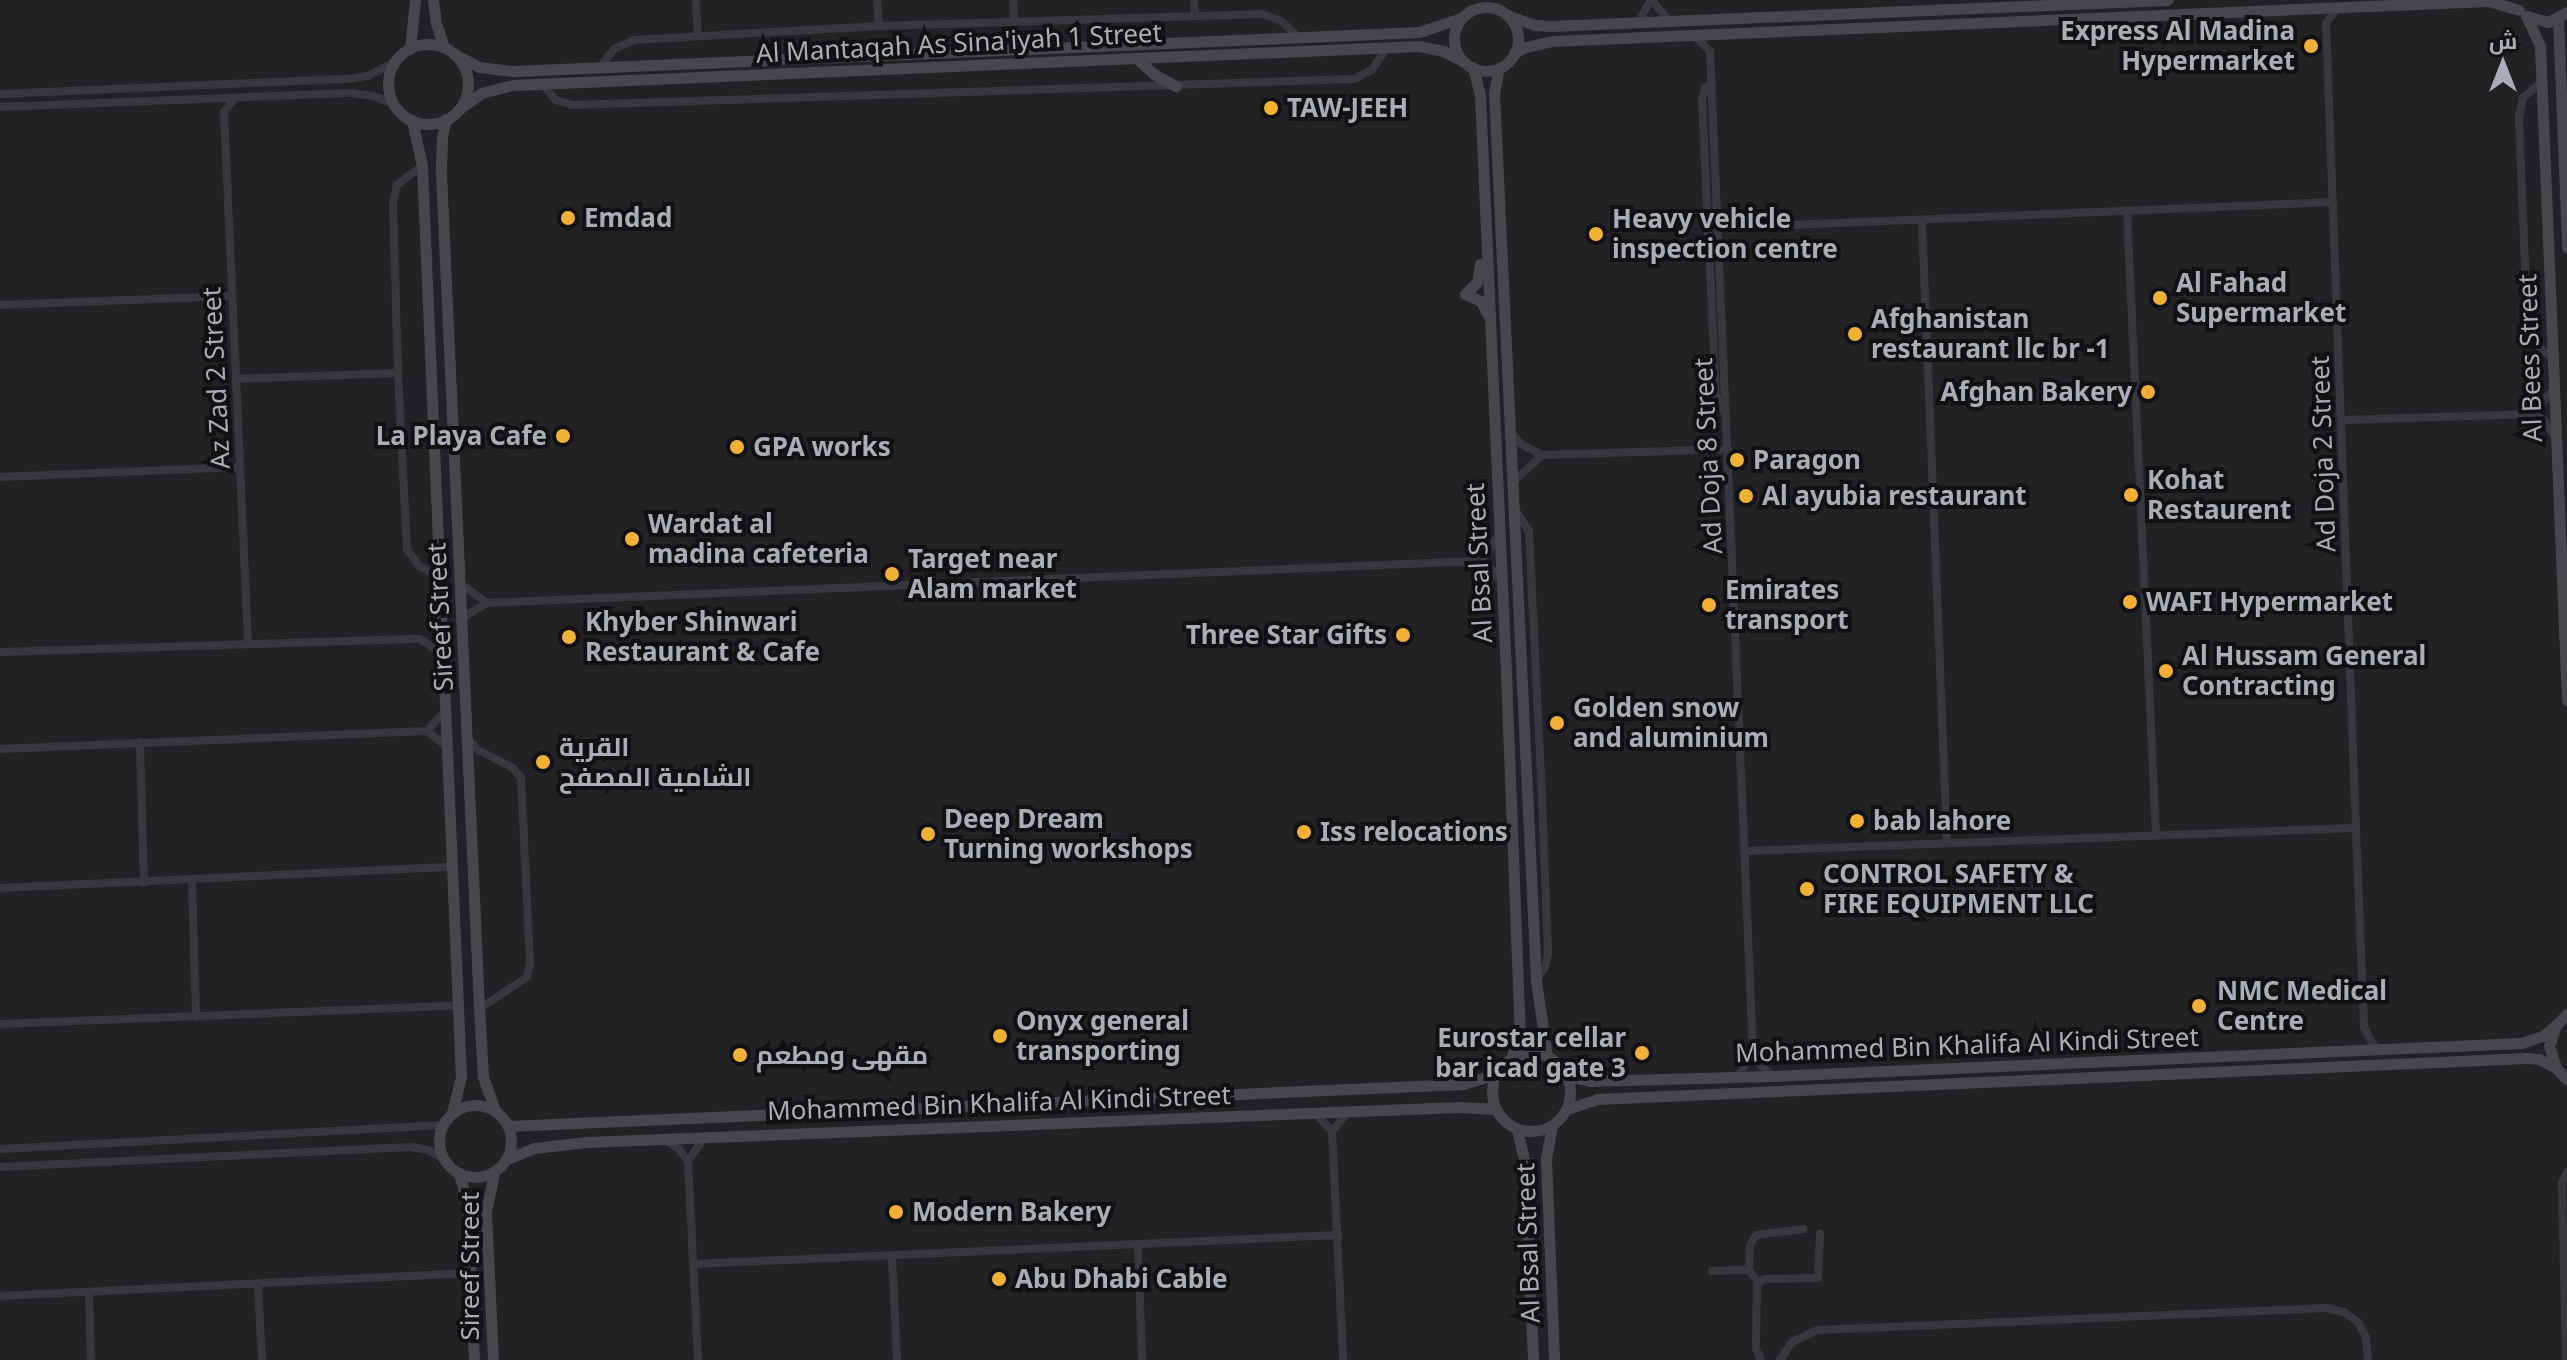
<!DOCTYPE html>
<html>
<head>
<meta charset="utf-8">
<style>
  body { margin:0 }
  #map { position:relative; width:2567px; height:1360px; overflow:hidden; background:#161618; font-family:"Noto Sans",Cairo,sans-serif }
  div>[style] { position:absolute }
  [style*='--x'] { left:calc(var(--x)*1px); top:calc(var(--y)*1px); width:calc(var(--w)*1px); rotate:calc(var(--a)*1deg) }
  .built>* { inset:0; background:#222225 }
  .street>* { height:8px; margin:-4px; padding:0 4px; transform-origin:4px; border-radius:4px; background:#37383d }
  .secondary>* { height:11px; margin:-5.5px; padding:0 5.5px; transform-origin:5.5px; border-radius:5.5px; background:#45474d }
  .secondary>.ring { margin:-5.5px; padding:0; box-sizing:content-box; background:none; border:11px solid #45474d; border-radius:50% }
  .dots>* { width:22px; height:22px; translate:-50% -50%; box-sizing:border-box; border:4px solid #111113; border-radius:50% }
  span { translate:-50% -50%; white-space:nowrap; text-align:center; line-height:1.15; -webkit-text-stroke:8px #111113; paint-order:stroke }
  .poi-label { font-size:26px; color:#a8adb8; font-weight:700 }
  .right { translate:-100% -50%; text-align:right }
  .left { translate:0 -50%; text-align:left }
  .street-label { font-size:26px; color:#a8adb8 }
  .north { position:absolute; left:2463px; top:24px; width:80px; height:80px; -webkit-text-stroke:6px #111113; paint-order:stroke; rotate:0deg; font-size:22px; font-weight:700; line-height:32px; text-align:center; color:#a8adb8 }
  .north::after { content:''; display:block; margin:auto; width:28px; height:36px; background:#a8adb8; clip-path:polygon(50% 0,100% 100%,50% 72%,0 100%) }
</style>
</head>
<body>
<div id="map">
  <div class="built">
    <div style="clip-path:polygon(0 0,2567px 0,2567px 1360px,0 1360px)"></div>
  </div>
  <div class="street">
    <div style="--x:696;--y:0;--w:35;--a:87"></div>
    <div style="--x:877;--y:0;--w:26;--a:86"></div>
    <div style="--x:1013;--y:0;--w:21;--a:87"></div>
    <div style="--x:1194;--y:0;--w:15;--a:86"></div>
    <div style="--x:1652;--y:0;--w:27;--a:51"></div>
    <div style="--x:2338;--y:8;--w:19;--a:129"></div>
    <div style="--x:2326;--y:23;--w:806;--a:87.87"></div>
    <div style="--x:2356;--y:828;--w:199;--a:87.7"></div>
    <div style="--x:2364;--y:1027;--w:18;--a:63"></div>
    <div style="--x:2372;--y:1043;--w:11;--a:38"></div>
    <div style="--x:1638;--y:23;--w:26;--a:-61"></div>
    <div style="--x:1693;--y:35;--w:23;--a:43"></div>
    <div style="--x:1710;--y:51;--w:1002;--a:87.54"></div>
    <div style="--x:1753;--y:1052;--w:12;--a:66"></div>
    <div style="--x:1758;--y:1063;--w:20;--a:41"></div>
    <div style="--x:600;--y:67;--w:23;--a:-52"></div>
    <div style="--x:614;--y:49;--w:22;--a:-24"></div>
    <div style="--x:634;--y:40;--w:245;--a:-3.3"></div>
    <div style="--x:879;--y:26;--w:384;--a:-1.8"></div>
    <div style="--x:1263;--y:14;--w:19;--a:21"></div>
    <div style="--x:1281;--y:21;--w:23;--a:43"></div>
    <div style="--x:1712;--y:83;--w:9;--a:144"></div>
    <div style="--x:1705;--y:88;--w:12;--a:104"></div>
    <div style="--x:1702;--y:100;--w:296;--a:87.3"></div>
    <div style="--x:1716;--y:396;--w:21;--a:62"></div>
    <div style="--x:2540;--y:83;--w:23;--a:139"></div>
    <div style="--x:2523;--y:98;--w:19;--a:102"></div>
    <div style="--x:2519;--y:117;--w:203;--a:87.7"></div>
    <div style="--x:2527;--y:320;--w:23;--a:75"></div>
    <div style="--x:2533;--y:342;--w:25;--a:40"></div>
    <div style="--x:542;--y:84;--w:21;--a:49"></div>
    <div style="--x:556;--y:100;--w:17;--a:17"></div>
    <div style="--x:572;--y:105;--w:782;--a:-1.9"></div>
    <div style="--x:1354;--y:79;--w:20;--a:-27"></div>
    <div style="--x:1372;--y:70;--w:27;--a:-57"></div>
    <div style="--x:0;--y:94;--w:348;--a:-2.5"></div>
    <div style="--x:348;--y:79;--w:20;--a:-9"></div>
    <div style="--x:368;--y:76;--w:30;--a:-27"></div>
    <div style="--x:235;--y:98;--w:18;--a:128"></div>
    <div style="--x:224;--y:112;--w:531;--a:87.41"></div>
    <div style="--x:0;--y:107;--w:352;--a:-2.3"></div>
    <div style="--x:352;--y:93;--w:22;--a:8"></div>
    <div style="--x:374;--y:96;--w:22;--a:22"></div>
    <div style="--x:422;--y:166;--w:31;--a:143"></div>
    <div style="--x:397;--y:185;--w:19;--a:102"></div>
    <div style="--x:393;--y:204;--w:169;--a:88.3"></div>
    <div style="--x:398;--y:373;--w:176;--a:87.1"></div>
    <div style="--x:407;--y:549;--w:21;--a:55"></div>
    <div style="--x:419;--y:566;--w:23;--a:29"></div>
    <div style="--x:2127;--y:211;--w:625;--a:87.34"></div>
    <div style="--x:1922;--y:221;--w:622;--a:87.69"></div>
    <div style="--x:1718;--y:228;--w:615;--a:-2.42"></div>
    <div style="--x:0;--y:305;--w:232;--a:-2.2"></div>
    <div style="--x:236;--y:379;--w:162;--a:-2.1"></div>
    <div style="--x:2534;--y:414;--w:31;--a:-52"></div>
    <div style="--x:2343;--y:420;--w:191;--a:-1.8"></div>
    <div style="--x:2534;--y:414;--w:13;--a:32"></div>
    <div style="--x:2545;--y:421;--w:19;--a:58"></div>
    <div style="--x:1511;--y:432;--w:16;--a:50"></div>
    <div style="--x:1521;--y:444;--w:24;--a:28"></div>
    <div style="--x:1542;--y:455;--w:186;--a:-1.8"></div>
    <div style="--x:0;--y:477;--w:240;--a:-2.4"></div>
    <div style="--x:1513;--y:482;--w:40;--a:-43"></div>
    <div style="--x:1515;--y:509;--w:26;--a:58"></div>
    <div style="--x:1529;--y:531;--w:245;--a:87.2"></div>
    <div style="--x:1541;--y:776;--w:178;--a:87.7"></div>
    <div style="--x:1548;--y:954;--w:13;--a:103"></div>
    <div style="--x:1545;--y:967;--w:15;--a:122"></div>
    <div style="--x:1476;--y:561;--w:13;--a:-32"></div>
    <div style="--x:1487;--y:554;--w:21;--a:-59"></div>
    <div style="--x:461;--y:584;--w:32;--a:36"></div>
    <div style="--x:463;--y:617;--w:28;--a:-30"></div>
    <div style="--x:487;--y:603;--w:990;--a:-2.43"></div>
    <div style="--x:1476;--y:561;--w:18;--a:29"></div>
    <div style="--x:1492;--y:570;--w:14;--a:51"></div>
    <div style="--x:0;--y:652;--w:420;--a:-1.8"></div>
    <div style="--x:420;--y:639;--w:26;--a:32"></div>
    <div style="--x:427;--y:731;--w:27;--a:-48"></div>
    <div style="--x:468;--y:739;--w:15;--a:48"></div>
    <div style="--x:478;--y:750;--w:39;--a:27"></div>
    <div style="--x:513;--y:768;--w:13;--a:51"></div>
    <div style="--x:521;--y:778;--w:185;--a:87.2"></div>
    <div style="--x:530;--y:963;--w:14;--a:102"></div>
    <div style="--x:527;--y:977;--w:58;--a:146.3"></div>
    <div style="--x:140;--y:742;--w:141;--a:88.4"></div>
    <div style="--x:0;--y:749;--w:427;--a:-2.4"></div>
    <div style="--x:427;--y:731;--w:23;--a:38"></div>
    <div style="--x:1745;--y:851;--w:611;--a:-2.16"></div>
    <div style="--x:192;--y:881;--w:136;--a:88.3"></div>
    <div style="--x:0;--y:888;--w:452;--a:-2.7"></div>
    <div style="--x:0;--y:1024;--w:458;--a:-2.3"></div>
    <div style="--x:1738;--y:1077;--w:29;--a:-59"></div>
    <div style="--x:1315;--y:1113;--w:25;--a:47"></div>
    <div style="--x:1332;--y:1131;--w:229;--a:87.2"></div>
    <div style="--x:1332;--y:1131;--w:26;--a:-50"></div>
    <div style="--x:665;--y:1140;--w:17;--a:33"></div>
    <div style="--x:679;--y:1149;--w:15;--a:53"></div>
    <div style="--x:688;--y:1161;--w:199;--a:87.1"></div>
    <div style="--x:0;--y:1149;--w:444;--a:-3.1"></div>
    <div style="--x:688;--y:1161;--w:29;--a:-55"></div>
    <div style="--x:0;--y:1167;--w:411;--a:-2.8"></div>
    <div style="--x:411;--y:1147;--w:17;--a:10"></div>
    <div style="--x:428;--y:1150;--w:17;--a:28"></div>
    <div style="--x:1138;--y:1245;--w:115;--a:88"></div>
    <div style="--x:892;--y:1256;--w:104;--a:87.2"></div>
    <div style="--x:694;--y:1264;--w:645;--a:-2.58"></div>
    <div style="--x:1749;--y:1270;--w:25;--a:-88"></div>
    <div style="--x:1750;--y:1245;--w:12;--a:-59"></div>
    <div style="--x:1756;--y:1235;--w:48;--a:-7.1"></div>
    <div style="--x:1712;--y:1271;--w:37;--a:-2"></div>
    <div style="--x:1749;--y:1270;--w:15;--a:53"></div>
    <div style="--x:258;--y:1284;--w:76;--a:87"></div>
    <div style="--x:89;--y:1292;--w:68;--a:88.3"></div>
    <div style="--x:0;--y:1296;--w:471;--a:-2.8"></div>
    <div style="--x:1761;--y:1360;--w:13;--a:-113"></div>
    <div style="--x:1756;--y:1348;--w:63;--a:-89.1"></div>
    <div style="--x:1757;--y:1285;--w:9;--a:-41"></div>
    <div style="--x:1764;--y:1279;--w:54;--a:-1.1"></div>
    <div style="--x:1818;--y:1278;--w:44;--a:-87.4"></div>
    <div style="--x:1780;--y:1360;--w:22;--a:-56"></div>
    <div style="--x:1792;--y:1342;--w:29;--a:-25"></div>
    <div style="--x:1818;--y:1330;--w:509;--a:-2.47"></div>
    <div style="--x:2327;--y:1308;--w:17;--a:13"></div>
    <div style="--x:2344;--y:1312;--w:17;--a:36"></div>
    <div style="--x:2358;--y:1322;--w:17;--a:62"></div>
    <div style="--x:2366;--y:1337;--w:23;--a:85"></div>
    <div style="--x:2566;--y:1360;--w:177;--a:-91.3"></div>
    <div style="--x:2562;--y:1183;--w:12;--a:-66"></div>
  </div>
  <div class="secondary">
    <div style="--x:433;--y:0;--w:23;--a:83"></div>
    <div style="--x:436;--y:23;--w:25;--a:72"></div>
    <div class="ring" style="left:1454px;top:7px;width:53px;height:53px"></div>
    <div style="--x:1507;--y:15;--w:29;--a:20"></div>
    <div style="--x:1534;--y:25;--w:17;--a:3"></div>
    <div style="--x:1551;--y:26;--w:617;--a:-2.42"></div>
    <div style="--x:2526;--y:16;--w:23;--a:15"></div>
    <div style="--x:2548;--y:22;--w:21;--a:-28"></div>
    <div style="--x:2527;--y:17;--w:32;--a:66"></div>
    <div style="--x:2540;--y:46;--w:655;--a:87.64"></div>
    <div style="--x:2558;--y:19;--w:229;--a:87.7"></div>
    <div class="ring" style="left:388px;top:44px;width:69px;height:69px"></div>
    <div style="--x:410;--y:49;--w:49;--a:-84.2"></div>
    <div style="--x:1514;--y:53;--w:13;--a:-27"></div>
    <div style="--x:1526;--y:47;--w:27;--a:-13"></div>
    <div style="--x:1552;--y:41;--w:140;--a:-2.5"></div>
    <div style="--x:1692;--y:35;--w:797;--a:-2.45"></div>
    <div style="--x:2488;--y:1;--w:32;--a:16"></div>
    <div style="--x:454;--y:54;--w:28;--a:27"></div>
    <div style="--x:479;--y:67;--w:34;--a:7"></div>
    <div style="--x:513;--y:71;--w:907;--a:-2.46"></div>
    <div style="--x:1419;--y:32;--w:44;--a:-18.4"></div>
    <div style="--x:1136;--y:58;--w:24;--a:42"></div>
    <div style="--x:1154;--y:74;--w:25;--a:29"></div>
    <div style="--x:1473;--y:67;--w:30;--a:76"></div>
    <div style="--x:1480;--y:96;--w:578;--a:87.42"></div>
    <div style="--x:1506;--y:673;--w:357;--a:87.8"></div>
    <div style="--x:1520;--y:1030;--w:28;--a:107"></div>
    <div style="--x:1499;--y:68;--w:25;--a:101"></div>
    <div style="--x:1494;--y:93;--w:889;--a:87.29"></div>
    <div style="--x:1536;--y:981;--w:76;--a:81.7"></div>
    <div style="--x:458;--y:110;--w:29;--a:-36"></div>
    <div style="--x:481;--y:93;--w:34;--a:-14"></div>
    <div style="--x:514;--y:85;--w:906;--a:-2.47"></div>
    <div style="--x:1419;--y:46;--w:25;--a:12"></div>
    <div style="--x:1443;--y:51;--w:25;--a:27"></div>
    <div style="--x:446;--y:119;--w:18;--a:103"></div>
    <div style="--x:442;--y:137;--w:37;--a:92"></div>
    <div style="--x:441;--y:174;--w:836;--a:87.39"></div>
    <div style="--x:479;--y:1009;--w:68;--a:86.6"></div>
    <div style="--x:483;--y:1077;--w:37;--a:70"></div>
    <div style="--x:412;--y:120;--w:47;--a:77.7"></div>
    <div style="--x:422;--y:166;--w:841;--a:87.55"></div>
    <div style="--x:458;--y:1006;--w:71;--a:87.6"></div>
    <div style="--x:461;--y:1077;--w:37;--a:104"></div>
    <div style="--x:1480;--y:264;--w:18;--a:99"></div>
    <div style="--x:1477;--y:282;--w:17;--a:135"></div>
    <div style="--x:1465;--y:294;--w:17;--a:24"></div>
    <div style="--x:1481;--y:301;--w:14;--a:65"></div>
    <div style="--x:2567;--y:1014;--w:16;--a:135"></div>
    <div style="--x:2556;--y:1025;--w:22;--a:108"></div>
    <div style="--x:2549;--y:1046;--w:23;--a:72"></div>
    <div style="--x:2556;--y:1068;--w:16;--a:47"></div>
    <div class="ring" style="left:1492px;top:1053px;width:67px;height:67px"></div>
    <div style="--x:1567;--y:1076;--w:24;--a:12"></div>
    <div style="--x:1590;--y:1081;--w:183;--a:-1.6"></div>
    <div style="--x:1773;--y:1076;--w:749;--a:-2.53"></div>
    <div style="--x:2521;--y:1043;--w:23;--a:-18"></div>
    <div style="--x:2543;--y:1036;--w:17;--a:-40"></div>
    <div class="ring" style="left:439px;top:1105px;width:61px;height:61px"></div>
    <div style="--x:1567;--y:1109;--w:32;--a:-18"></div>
    <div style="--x:1597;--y:1099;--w:931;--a:-2.52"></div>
    <div style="--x:2527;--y:1058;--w:12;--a:5"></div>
    <div style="--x:2539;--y:1059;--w:19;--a:28"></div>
    <div style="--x:1552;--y:1125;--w:35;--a:100"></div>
    <div style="--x:1546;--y:1159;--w:201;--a:87.7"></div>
    <div style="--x:508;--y:1126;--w:956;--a:-2.52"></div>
    <div style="--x:1463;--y:1084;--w:34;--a:-17"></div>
    <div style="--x:1517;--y:1129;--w:32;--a:77"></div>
    <div style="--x:1524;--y:1160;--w:200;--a:87.4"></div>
    <div style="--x:508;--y:1159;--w:28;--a:-23"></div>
    <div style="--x:534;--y:1148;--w:53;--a:-6.5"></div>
    <div style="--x:587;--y:1142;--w:873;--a:-2.3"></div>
    <div style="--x:1459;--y:1107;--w:36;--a:3"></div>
    <div style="--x:459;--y:1173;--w:30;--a:75"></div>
    <div style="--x:467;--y:1202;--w:158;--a:87.5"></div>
    <div style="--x:493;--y:1360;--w:149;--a:-92.7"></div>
    <div style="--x:486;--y:1211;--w:40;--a:-78"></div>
  </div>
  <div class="dots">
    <div style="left:2311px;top:46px;background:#f2b134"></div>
    <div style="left:1271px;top:108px;background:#f2b134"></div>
    <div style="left:568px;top:218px;background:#f2b134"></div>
    <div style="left:1596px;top:234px;background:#f2b134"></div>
    <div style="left:2160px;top:298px;background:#f2b134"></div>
    <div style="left:1855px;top:334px;background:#f2b134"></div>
    <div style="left:2148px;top:392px;background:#f2b134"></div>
    <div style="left:563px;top:436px;background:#f2b134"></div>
    <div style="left:737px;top:447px;background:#f2b134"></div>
    <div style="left:1737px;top:460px;background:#f2b134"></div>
    <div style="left:2131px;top:495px;background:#f2b134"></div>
    <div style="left:1746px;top:496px;background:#f2b134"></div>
    <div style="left:632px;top:539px;background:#f2b134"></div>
    <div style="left:892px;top:574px;background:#f2b134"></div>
    <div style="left:2130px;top:602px;background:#f2b134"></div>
    <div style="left:1709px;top:605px;background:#f2b134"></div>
    <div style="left:1403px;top:635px;background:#f2b134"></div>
    <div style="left:569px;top:637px;background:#f2b134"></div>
    <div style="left:2166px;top:671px;background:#f2b134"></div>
    <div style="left:1557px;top:723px;background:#f2b134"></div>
    <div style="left:543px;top:762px;background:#f2b134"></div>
    <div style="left:1857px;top:821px;background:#f2b134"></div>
    <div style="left:1304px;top:832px;background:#f2b134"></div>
    <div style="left:928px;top:834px;background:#f2b134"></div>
    <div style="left:1807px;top:889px;background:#f2b134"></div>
    <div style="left:2199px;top:1006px;background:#f2b134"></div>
    <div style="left:1000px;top:1036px;background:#f2b134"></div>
    <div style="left:1642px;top:1053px;background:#f2b134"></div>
    <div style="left:740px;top:1055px;background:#f2b134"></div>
    <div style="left:896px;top:1212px;background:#f2b134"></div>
    <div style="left:999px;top:1279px;background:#f2b134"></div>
  </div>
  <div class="poi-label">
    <span class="right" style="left:2295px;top:46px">Express Al Madina<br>Hypermarket</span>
    <span class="left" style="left:1287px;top:108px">TAW-JEEH</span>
    <span class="left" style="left:584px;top:218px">Emdad</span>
    <span class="left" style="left:1612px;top:234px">Heavy vehicle<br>inspection centre</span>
    <span class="left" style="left:2176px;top:298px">Al Fahad<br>Supermarket</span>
    <span class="left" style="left:1871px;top:334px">Afghanistan<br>restaurant llc br -1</span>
    <span class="right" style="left:2132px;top:392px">Afghan Bakery</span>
    <span class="right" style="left:547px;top:436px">La Playa Cafe</span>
    <span class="left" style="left:753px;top:447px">GPA works</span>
    <span class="left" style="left:1753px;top:460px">Paragon</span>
    <span class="left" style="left:2147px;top:495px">Kohat<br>Restaurent</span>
    <span class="left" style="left:1762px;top:496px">Al ayubia restaurant</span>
    <span class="left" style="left:648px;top:539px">Wardat al<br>madina cafeteria</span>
    <span class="left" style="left:908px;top:574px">Target near<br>Alam market</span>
    <span class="left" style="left:1725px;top:605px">Emirates<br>transport</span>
    <span class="left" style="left:2146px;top:602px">WAFI Hypermarket</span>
    <span class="left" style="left:585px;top:637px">Khyber Shinwari<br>Restaurant &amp; Cafe</span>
    <span class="right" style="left:1387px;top:635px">Three Star Gifts</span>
    <span class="left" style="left:2182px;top:671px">Al Hussam General<br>Contracting</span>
    <span class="left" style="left:1573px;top:723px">Golden snow<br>and aluminium</span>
    <span class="left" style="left:559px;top:762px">القرية<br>الشامية المصفح</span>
    <span class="left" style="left:944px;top:834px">Deep Dream<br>Turning workshops</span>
    <span class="left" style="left:1873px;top:821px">bab lahore</span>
    <span class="left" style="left:1320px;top:832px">Iss relocations</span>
    <span class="left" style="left:1823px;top:889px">CONTROL SAFETY &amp;<br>FIRE EQUIPMENT LLC</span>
    <span class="left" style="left:2217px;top:1006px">NMC Medical<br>Centre</span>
    <span class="left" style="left:1016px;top:1036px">Onyx general<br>transporting</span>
    <span class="right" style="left:1626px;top:1053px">Eurostar cellar<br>bar icad gate 3</span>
    <span class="left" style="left:756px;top:1055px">مقهى ومطعم</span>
    <span class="left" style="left:912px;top:1212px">Modern Bakery</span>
    <span class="left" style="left:1015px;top:1279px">Abu Dhabi Cable</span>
  </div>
  <div class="street-label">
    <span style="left:959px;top:43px;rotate:-3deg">Al Mantaqah As Sina'iyah 1 Street</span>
    <span style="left:2530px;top:358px;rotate:-92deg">Al Bees Street</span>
    <span style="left:216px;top:378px;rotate:-93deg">Az Zad 2 Street</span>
    <span style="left:2323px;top:454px;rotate:-92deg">Ad Doja 2 Street</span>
    <span style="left:1708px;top:456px;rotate:-93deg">Ad Doja 8 Street</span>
    <span style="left:1479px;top:563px;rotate:-93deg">Al Bsal Street</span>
    <span style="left:440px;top:617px;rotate:-93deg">Sireef Street</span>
    <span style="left:1967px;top:1045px;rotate:-2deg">Mohammed Bin Khalifa Al Kindi Street</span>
    <span style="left:999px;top:1103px;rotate:-2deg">Mohammed Bin Khalifa Al Kindi Street</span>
    <span style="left:1528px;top:1243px;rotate:-92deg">Al Bsal Street</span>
    <span style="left:470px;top:1266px;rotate:-90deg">Sireef Street</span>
  </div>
  <div class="north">ش</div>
</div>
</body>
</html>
